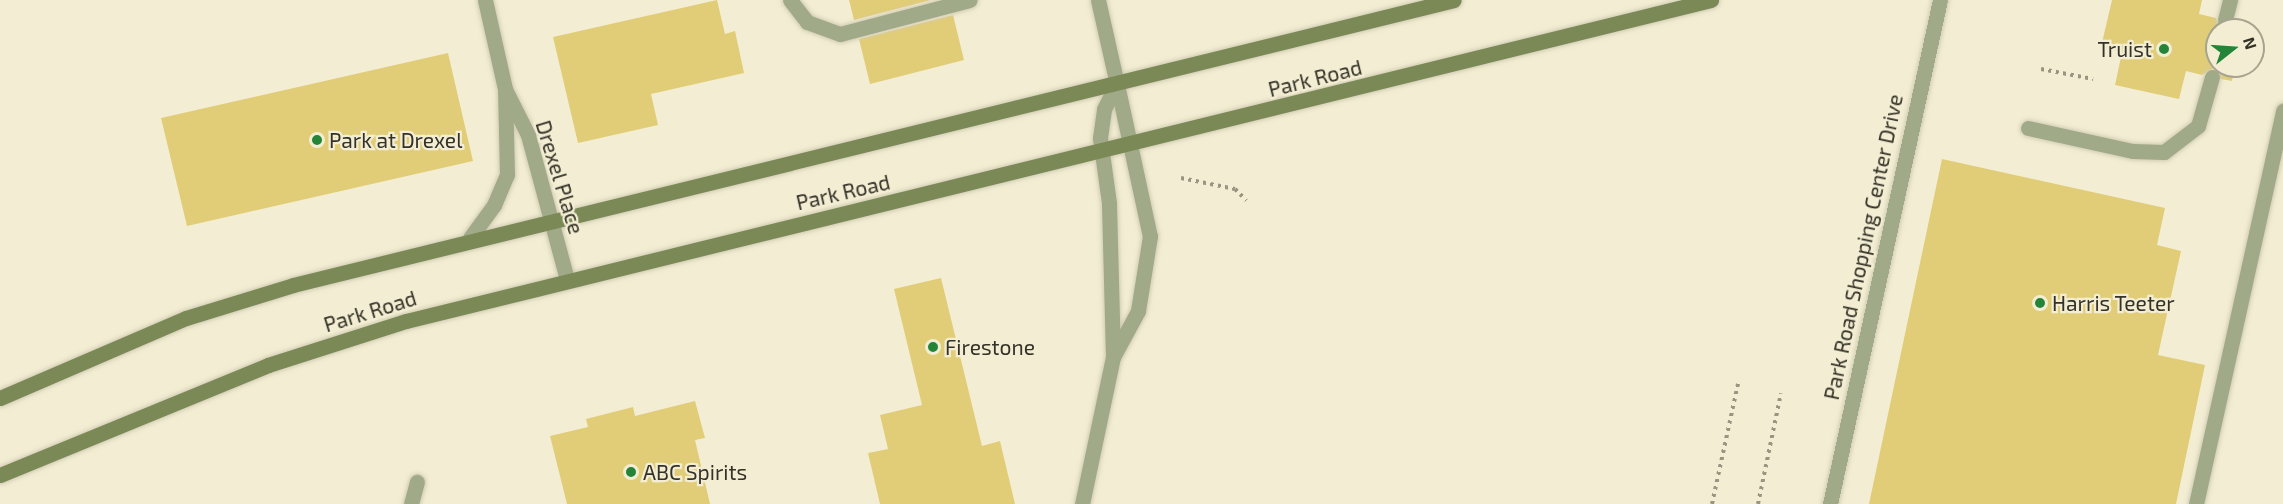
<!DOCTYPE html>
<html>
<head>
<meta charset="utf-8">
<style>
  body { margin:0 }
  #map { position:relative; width:2283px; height:504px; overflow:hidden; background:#f3eed3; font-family:"Exo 2",sans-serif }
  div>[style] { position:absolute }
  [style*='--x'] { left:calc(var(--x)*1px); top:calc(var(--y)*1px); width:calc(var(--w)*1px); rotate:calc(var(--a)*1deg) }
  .building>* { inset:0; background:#e1cd77 }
  .path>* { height:4px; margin-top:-2px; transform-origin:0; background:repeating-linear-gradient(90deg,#999582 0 3px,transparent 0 7.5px) }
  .roads { filter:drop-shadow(0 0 2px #d1ccb4) drop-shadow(0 0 2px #d1ccb4) }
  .service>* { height:15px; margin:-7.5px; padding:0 7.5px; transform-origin:7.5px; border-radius:7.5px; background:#a0aa88 }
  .minor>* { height:15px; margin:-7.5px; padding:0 7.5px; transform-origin:7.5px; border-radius:7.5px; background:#a0aa88 }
  .secondary>* { height:15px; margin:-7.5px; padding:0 7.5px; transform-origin:7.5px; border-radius:7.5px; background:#7b8956 }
  .dots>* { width:16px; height:16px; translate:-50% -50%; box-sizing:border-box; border:3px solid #f3eed3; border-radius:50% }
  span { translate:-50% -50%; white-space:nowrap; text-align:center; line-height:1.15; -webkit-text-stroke:4.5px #f3eed3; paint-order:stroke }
  .poi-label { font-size:21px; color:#343228 }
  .right { translate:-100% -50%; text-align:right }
  .left { translate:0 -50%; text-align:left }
  .street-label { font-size:21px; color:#343228 }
  .north { position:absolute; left:2205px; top:18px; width:60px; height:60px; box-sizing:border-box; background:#f3eed3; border:2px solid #a7a38f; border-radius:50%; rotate:73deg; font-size:16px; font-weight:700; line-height:24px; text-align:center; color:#343228 }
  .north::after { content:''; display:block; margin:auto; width:21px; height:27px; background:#248538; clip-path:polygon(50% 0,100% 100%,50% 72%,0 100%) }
</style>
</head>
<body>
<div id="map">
  <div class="building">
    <div style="clip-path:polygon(717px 0,725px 34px,735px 31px,744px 73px,651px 94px,658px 125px,578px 143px,553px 37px)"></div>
    <div style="clip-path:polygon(849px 0,931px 0,854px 20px)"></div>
    <div style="clip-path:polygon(2112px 0,2202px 0,2199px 14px,2216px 18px,2219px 27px,2244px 24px,2242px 30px,2217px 30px,2217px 66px,2235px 66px,2232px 81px,2221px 79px,2214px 68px,2202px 75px,2186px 71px,2179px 99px,2115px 85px,2122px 52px,2101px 47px)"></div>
    <div style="clip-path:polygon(953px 15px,964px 60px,870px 84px,859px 39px)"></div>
    <div style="clip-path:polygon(448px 53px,473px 161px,187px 226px,161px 118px)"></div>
    <div style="clip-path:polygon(1942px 159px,2165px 208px,2157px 245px,2181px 251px,2158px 355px,2205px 365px,2176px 504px,1869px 504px)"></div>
    <div style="clip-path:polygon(941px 278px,982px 446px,1000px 441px,1015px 504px,880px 504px,868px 453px,888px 449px,880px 415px,922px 405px,894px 289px)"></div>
    <div style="clip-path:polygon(695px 401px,705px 438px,695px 440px,710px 504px,567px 504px,550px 436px,588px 427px,586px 419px,633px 407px,635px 416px)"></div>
  </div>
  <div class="path">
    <div style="--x:2041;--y:69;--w:53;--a:10.9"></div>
    <div style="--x:1181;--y:178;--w:55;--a:11.5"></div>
    <div style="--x:1235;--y:189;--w:16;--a:45"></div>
    <div style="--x:1712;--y:504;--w:123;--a:-77.8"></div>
    <div style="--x:1758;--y:504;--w:113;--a:-78.3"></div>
  </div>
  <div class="roads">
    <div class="service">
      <div style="--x:790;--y:0;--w:28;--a:52"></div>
      <div style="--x:807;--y:22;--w:35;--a:20"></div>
      <div style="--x:840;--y:34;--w:134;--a:-14.7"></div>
      <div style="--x:2225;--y:20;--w:21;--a:-76"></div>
      <div style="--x:2028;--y:128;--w:107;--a:12.4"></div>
      <div style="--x:2133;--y:151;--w:31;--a:2"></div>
      <div style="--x:2164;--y:152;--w:43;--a:-37.4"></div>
      <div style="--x:2198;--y:126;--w:51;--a:-74.1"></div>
      <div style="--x:411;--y:504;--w:23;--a:-75"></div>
      <div style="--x:2196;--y:504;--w:403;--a:-77.5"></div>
    </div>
    <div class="minor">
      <div style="--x:485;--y:0;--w:91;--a:77.3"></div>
      <div style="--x:1098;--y:0;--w:86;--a:77.3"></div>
      <div style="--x:1117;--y:84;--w:156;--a:77.8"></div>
      <div style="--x:1150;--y:236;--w:76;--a:99.1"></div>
      <div style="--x:1138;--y:311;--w:52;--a:118.5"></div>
      <div style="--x:1113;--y:357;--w:154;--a:-91.5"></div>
      <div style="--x:1109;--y:203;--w:66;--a:-97.9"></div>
      <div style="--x:1100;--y:138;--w:29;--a:-82"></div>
      <div style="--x:1104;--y:109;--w:28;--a:-63"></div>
      <div style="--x:470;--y:238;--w:41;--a:-54"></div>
      <div style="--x:494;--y:205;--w:33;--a:-67"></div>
      <div style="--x:507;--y:175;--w:86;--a:-91.3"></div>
      <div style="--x:505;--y:89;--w:51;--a:63.4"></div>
      <div style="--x:528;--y:135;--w:150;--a:74.9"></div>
      <div style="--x:1082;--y:504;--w:150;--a:-78.1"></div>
      <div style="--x:1830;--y:504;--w:516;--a:-77.69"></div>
    </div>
    <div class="secondary">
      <div style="--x:0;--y:398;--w:202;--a:-23.3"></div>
      <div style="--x:186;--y:318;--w:112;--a:-17.1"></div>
      <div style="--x:293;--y:285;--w:1195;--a:-13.79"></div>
      <div style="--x:0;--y:475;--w:290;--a:-22.3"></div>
      <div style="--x:268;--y:365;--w:145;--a:-17.7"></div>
      <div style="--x:406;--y:321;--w:1344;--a:-13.82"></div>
    </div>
  </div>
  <div class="dots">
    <div style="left:2164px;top:49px;background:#248538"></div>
    <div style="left:317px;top:140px;background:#248538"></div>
    <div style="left:2040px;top:303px;background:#248538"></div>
    <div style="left:933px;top:347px;background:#248538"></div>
    <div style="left:631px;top:472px;background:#248538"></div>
  </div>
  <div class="poi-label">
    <span class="right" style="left:2152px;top:49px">Truist</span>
    <span class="left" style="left:329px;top:140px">Park at Drexel</span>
    <span class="left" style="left:2052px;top:303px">Harris Teeter</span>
    <span class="left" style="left:945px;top:347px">Firestone</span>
    <span class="left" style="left:643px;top:472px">ABC Spirits</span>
  </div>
  <div class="street-label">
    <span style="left:1315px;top:78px;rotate:-14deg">Park Road</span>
    <span style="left:560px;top:177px;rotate:73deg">Drexel Place</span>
    <span style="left:843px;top:192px;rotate:-13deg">Park Road</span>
    <span style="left:1863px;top:247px;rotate:-78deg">Park Road Shopping Center Drive</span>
    <span style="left:370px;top:311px;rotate:-17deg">Park Road</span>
  </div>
  <div class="north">N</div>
</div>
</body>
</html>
